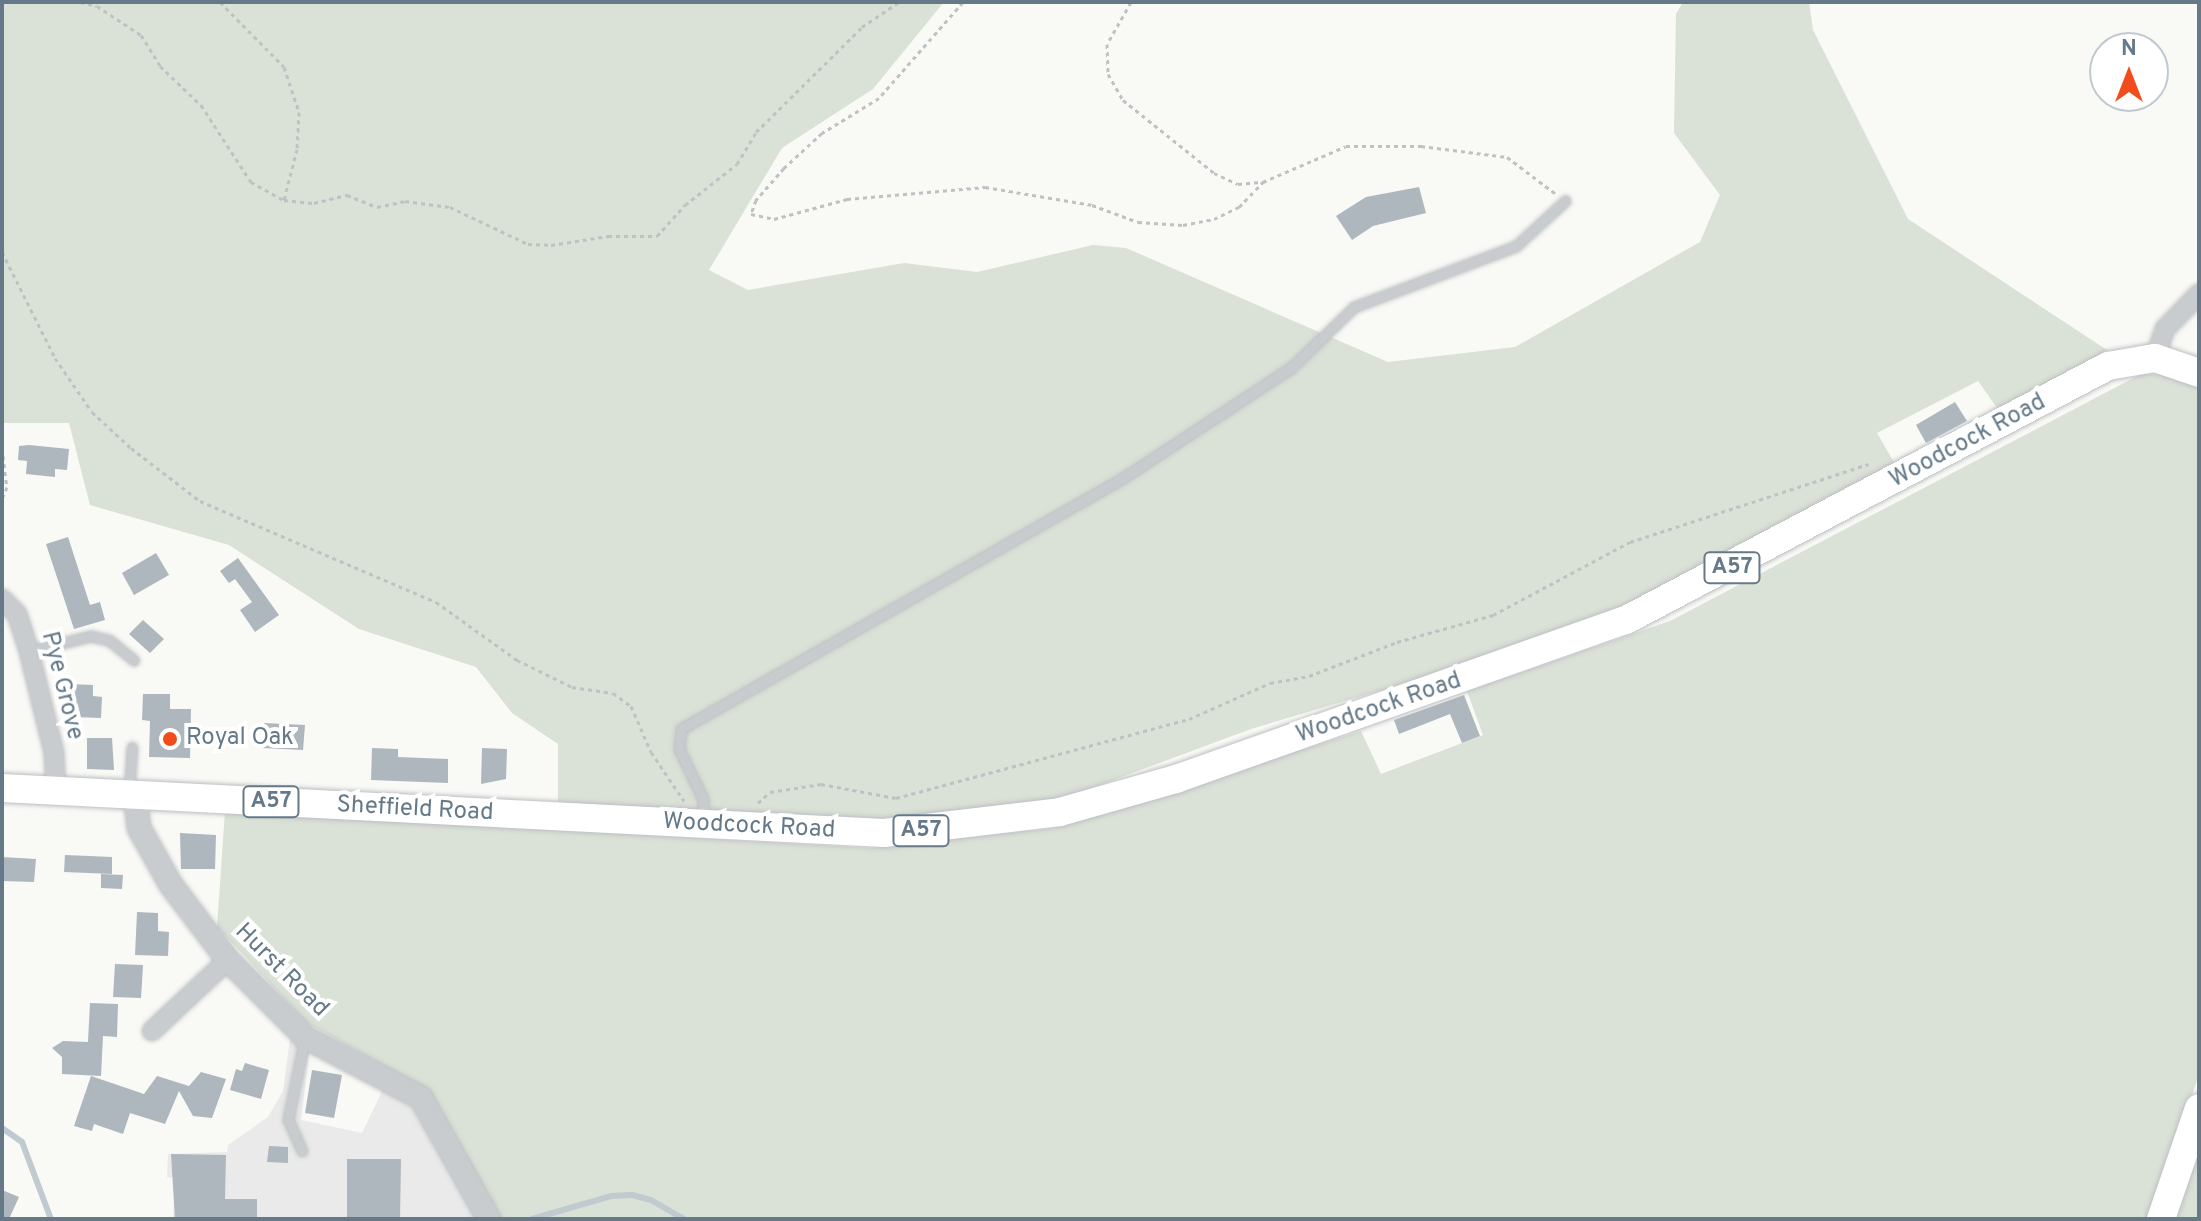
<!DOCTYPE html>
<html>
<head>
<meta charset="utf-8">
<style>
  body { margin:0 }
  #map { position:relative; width:2201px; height:1221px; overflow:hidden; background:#f9f9f5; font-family:Overpass,sans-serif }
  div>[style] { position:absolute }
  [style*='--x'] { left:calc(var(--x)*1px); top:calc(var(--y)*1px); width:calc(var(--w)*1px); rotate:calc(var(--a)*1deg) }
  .built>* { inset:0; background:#e9eae9 }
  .green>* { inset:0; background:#dae1d6 }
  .stream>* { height:6px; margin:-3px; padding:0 3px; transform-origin:3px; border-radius:3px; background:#bfcbd0 }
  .building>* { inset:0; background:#aeb7bd }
  .path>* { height:3px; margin-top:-1.5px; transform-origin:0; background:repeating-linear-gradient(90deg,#bfc2c4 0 4px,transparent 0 8px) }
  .roads { filter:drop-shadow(0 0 2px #bbbfc3) drop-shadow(0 0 2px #bbbfc3) }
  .service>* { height:9px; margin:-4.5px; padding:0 4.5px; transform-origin:4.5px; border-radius:4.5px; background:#c8cccf }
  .minor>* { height:18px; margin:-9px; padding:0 9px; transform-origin:9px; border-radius:9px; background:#c8cccf }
  .tertiary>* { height:22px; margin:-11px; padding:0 11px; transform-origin:11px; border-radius:11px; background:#c8cccf }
  .primary>* { height:28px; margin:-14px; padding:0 14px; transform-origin:14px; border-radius:14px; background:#fff }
  .dots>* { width:22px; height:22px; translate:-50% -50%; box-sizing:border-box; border:4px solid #fff; border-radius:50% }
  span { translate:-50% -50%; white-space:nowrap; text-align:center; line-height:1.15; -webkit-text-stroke:8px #fff; paint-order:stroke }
  .shield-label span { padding:2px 6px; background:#fff; border:2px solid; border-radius:6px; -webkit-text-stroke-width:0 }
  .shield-label { font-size:22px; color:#657989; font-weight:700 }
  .street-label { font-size:24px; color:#657989 }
  .poi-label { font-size:24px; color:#657989 }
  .left { translate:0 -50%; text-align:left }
  .frame { position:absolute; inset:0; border:4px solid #657989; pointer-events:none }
  .north { position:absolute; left:2089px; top:32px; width:80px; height:80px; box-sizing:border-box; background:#fff; border:2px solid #c1c9d0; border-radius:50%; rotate:0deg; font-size:22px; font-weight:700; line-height:32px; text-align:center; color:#657989 }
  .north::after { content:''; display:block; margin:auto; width:28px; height:36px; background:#f24c1c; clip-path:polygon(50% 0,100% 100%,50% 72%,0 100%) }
</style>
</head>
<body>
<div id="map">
  <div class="built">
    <div style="clip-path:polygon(290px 1039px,309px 1054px,301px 1120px,362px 1133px,385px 1085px,425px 1118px,480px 1219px,173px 1219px,175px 1178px,167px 1177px,168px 1154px,227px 1152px,228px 1145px,268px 1117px,283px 1091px)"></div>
  </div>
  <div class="green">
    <div style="clip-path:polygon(2px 2px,944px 2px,873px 89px,782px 148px,709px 270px,748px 290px,904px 263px,977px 272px,1093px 245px,1126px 248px,1388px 362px,1515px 347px,1700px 242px,1720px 195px,1674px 133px,1676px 14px,1683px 2px,1809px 2px,1813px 30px,1908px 219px,2110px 352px,2000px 412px,1978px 381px,1877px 433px,1898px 469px,1685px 584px,1469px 664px,1251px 729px,1057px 801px,879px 821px,558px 803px,558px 744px,512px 713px,476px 667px,359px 629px,229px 545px,90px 505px,69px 423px,2px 423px)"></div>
    <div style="clip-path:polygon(2143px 373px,2177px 376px,2199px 389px,2199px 1074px,2152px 1219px,501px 1219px,429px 1091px,307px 1023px,217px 927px,225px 811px,869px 848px,1054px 828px,1361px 731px,1381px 774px,1483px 735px,1467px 691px,1670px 621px)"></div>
    <div style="clip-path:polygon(2199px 1153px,2199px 1219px,2175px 1219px)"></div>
  </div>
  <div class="stream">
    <div style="--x:2;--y:1128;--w:24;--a:35"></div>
    <div style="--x:22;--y:1142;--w:82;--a:69.4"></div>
    <div style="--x:532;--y:1219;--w:82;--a:-16.2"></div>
    <div style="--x:611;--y:1196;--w:21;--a:-3"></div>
    <div style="--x:632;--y:1195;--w:20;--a:15"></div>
    <div style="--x:651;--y:1200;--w:38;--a:30"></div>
  </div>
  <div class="building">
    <div style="clip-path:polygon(1419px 187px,1426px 213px,1373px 226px,1352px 240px,1336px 216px,1366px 197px)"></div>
    <div style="clip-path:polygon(1955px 402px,1967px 421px,1926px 443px,1916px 425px)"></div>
    <div style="clip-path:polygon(29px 445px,69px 449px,67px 470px,55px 469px,55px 477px,26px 474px,27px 461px,18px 460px,19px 446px)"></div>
    <div style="clip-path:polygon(68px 537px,90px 605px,100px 602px,105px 620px,74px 629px,46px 544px)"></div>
    <div style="clip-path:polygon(156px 553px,169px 575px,134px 595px,122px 573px)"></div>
    <div style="clip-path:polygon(238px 558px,279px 615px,255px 632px,240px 610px,252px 602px,235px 579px,229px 583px,220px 571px)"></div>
    <div style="clip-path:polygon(143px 620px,164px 639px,150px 653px,129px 634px)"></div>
    <div style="clip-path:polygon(69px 684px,93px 685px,93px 696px,102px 697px,101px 718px,73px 717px,73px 708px,68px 708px)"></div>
    <div style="clip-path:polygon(143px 694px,170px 694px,170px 709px,191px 709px,190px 758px,149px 757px,150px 721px,142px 720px)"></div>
    <div style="clip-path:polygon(1464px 695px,1480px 736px,1462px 743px,1450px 714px,1399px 734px,1394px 720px)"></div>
    <div style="clip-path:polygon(264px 723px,305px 725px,303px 750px,262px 748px)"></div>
    <div style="clip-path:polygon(87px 738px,112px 738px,114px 770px,87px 769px)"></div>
    <div style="clip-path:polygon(372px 748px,398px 749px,398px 757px,448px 759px,448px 783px,371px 780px)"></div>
    <div style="clip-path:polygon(482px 748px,507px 749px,506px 779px,481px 784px)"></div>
    <div style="clip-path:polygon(180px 833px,216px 835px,215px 869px,181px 869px)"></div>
    <div style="clip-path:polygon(65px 855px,112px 857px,112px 874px,64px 872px)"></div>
    <div style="clip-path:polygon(2px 857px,36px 859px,34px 882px,2px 881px)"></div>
    <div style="clip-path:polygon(101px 874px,123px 875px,122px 889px,101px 888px)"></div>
    <div style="clip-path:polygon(137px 912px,158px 913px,158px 931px,169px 932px,168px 956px,135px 955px)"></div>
    <div style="clip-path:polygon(115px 964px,143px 965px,141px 998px,113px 997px)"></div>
    <div style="clip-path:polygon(90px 1003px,118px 1004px,117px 1037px,103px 1036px,101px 1076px,62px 1074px,62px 1057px,52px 1048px,63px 1041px,88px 1042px)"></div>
    <div style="clip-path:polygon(245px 1063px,269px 1070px,261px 1099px,230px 1090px,236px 1069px,242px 1071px)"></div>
    <div style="clip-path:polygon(312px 1070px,342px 1075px,334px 1118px,305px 1113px)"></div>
    <div style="clip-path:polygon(201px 1072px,226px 1079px,212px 1118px,193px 1116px,179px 1091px,165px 1124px,130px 1113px,123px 1134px,94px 1124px,92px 1131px,74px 1126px,91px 1076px,144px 1094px,157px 1076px,189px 1086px)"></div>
    <div style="clip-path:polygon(269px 1146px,288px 1147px,288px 1163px,267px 1162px)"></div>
    <div style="clip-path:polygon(171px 1154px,226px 1155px,225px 1199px,257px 1199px,257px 1219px,175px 1219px)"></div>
    <div style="clip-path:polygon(347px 1159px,401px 1159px,400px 1219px,347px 1219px)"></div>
    <div style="clip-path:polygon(2px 1190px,19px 1197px,9px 1219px,2px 1219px)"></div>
  </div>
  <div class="path">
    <div style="--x:80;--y:2;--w:17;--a:13"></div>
    <div style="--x:97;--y:6;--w:53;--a:33.4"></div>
    <div style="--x:141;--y:35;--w:36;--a:58"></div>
    <div style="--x:160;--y:66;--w:57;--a:43.6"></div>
    <div style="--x:201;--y:105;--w:92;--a:57"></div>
    <div style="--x:251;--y:182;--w:38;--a:29"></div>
    <div style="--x:284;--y:200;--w:30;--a:6"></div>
    <div style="--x:314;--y:203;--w:34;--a:-14"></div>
    <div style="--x:347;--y:195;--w:32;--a:22"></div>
    <div style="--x:377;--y:207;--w:29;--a:-12"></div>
    <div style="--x:405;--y:201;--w:45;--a:7.6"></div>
    <div style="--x:450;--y:207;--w:86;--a:25.4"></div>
    <div style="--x:528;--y:244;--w:23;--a:2"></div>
    <div style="--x:551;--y:245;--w:58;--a:-9"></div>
    <div style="--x:608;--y:236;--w:49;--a:0"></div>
    <div style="--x:657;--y:236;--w:42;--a:-47.9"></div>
    <div style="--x:685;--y:205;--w:66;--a:-38.3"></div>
    <div style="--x:737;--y:164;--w:37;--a:-59"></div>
    <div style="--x:756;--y:132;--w:149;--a:-44.7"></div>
    <div style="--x:862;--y:27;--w:45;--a:-34"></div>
    <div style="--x:220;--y:2;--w:91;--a:45.4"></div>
    <div style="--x:284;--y:67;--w:47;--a:71.6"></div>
    <div style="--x:299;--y:112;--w:37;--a:93"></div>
    <div style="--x:297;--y:149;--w:53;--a:104.3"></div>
    <div style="--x:963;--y:2;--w:128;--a:131.2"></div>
    <div style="--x:879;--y:98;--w:67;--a:148.4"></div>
    <div style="--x:822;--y:133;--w:52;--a:137.4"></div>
    <div style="--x:784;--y:168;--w:43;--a:131.2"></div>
    <div style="--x:756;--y:200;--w:15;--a:110"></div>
    <div style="--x:751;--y:214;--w:24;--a:12"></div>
    <div style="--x:774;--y:219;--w:76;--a:-15.3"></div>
    <div style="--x:847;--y:199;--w:139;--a:-5"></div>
    <div style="--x:985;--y:187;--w:109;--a:9.5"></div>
    <div style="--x:1092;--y:205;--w:49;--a:20.3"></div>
    <div style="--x:1138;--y:222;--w:45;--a:3.8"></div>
    <div style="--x:1183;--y:225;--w:32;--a:-11"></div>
    <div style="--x:1214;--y:219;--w:28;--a:-26"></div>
    <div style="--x:1239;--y:207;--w:35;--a:-46"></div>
    <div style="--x:1131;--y:2;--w:48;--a:119.7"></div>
    <div style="--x:1107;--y:44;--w:30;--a:88"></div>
    <div style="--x:1108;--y:74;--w:30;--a:60"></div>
    <div style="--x:1123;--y:100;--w:117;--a:38.7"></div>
    <div style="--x:1214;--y:173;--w:26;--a:25"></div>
    <div style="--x:1238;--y:184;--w:25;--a:-5"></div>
    <div style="--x:1263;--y:182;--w:90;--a:-23.4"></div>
    <div style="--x:1346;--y:146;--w:75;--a:0"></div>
    <div style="--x:1421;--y:146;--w:87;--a:7.3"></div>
    <div style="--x:1507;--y:157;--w:61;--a:37.1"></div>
    <div style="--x:2;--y:252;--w:119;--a:63.4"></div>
    <div style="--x:55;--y:358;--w:65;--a:55.6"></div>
    <div style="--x:92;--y:412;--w:53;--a:42.7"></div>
    <div style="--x:131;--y:448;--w:87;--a:37.5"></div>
    <div style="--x:200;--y:501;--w:257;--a:23.2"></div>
    <div style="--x:436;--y:602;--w:100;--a:35.6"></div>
    <div style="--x:517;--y:660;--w:61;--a:26.1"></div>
    <div style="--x:572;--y:687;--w:41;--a:8.3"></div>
    <div style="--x:613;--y:693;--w:22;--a:36"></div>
    <div style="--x:631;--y:706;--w:50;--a:66.5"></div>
    <div style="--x:651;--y:752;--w:59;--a:56"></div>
    <div style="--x:2;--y:448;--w:39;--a:83"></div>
    <div style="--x:7;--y:487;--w:13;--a:113"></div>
    <div style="--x:758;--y:803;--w:16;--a:-43"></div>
    <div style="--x:770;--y:792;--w:52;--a:-8.9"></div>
    <div style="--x:821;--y:784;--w:76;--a:10.6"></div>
    <div style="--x:896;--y:798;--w:303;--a:-15.1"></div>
    <div style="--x:1189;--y:719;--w:89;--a:-24"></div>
    <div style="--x:1270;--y:683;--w:40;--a:-10"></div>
    <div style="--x:1309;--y:676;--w:94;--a:-21.1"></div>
    <div style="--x:1397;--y:642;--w:100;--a:-15.7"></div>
    <div style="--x:1493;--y:615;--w:155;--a:-28.1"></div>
    <div style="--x:1630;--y:542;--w:251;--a:-18.1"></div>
  </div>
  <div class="roads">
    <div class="service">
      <div style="--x:29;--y:651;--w:64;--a:-13.6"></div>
      <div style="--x:91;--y:636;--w:18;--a:13"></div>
      <div style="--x:109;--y:640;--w:32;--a:39"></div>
      <div style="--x:129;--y:792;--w:45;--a:-86.2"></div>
      <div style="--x:704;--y:819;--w:20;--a:-93"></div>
      <div style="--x:703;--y:799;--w:55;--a:-115.6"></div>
      <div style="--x:679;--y:749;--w:20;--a:-84"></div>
      <div style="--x:681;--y:729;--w:508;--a:-29.59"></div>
      <div style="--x:1123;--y:478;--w:202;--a:-33.3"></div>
      <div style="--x:1292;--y:367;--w:86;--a:-44.1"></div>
      <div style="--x:1354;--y:307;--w:173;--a:-20.6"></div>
      <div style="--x:1516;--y:246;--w:67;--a:-42.6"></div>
      <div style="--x:302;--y:1151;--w:35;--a:-114"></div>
      <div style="--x:288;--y:1119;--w:84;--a:-78.3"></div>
    </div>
    <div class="minor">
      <div style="--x:2155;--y:358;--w:31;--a:-71"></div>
      <div style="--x:2165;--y:329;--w:49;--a:-45.8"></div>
      <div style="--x:2;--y:599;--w:21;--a:45"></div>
      <div style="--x:17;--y:614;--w:39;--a:72"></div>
      <div style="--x:29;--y:651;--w:105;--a:76.2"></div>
      <div style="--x:54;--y:753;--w:38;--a:87"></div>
      <div style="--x:152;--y:1031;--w:104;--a:-43.1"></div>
    </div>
    <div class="tertiary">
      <div style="--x:135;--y:795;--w:33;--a:83"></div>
      <div style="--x:139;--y:828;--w:65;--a:60.7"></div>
      <div style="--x:171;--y:885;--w:94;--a:52.8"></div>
      <div style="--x:228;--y:960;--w:109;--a:45"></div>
      <div style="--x:305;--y:1037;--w:131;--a:27.7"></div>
      <div style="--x:421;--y:1098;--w:139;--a:60.7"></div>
    </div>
    <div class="primary">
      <div style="--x:2;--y:788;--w:883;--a:2.92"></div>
      <div style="--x:884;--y:833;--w:177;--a:-6.8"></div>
      <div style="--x:1060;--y:812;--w:121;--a:-15.9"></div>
      <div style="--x:1176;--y:779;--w:477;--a:-19.5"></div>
      <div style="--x:1626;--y:620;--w:545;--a:-27.79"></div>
      <div style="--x:2108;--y:366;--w:48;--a:-9.7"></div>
      <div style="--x:2155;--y:358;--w:46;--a:18.8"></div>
      <div style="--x:2161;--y:1219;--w:117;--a:-71.1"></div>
    </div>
  </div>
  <div class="dots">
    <div style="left:170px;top:739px;background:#f24c1c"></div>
  </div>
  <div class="shield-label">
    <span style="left:1732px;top:568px">A57</span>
    <span style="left:271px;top:802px">A57</span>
    <span style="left:921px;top:831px">A57</span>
  </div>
  <div class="street-label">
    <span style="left:1968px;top:442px;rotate:-28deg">Woodcock Road</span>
    <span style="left:61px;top:686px;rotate:76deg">Pye Grove</span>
    <span style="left:1379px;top:709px;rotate:-19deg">Woodcock Road</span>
    <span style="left:415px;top:810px;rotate:3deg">Sheffield Road</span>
    <span style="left:749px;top:827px;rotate:3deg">Woodcock Road</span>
    <span style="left:281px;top:971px;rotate:45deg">Hurst Road</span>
  </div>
  <div class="poi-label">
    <span class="left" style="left:186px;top:739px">Royal Oak</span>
  </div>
  <div class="frame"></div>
  <div class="north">N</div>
</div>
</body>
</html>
